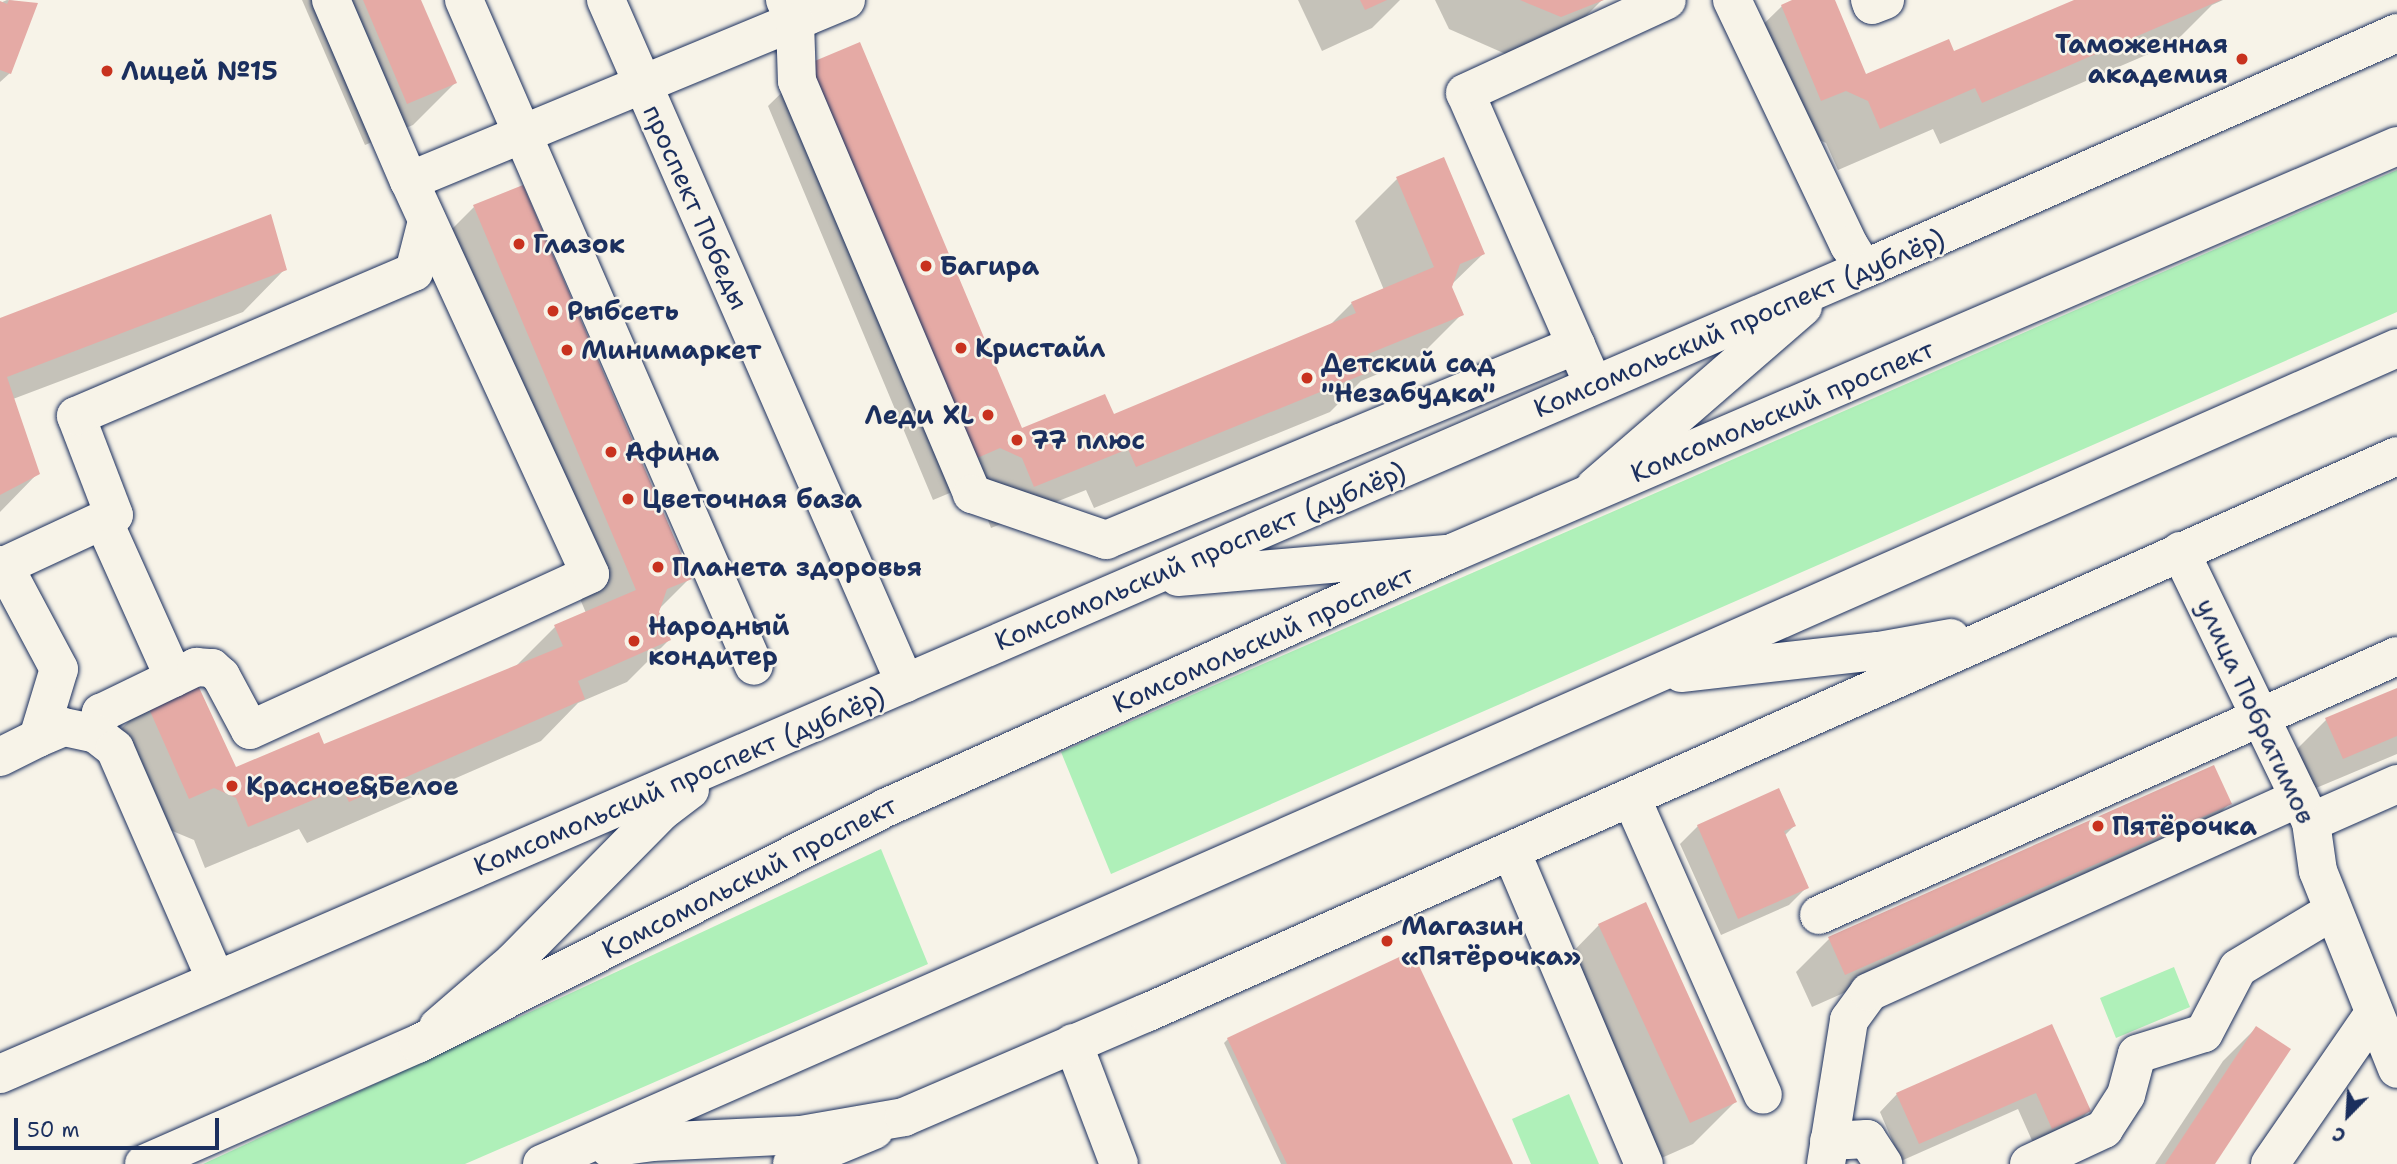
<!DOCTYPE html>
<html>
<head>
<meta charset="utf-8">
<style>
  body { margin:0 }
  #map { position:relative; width:2397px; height:1164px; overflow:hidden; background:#f7f3e8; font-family:"Shantell Sans",sans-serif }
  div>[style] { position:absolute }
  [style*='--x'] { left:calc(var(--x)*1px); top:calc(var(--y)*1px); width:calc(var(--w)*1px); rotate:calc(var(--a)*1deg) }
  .green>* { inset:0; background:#aff0b9 }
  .shadow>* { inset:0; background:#0003 }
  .building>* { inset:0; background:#e5aaa5 }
  .roads { filter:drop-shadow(0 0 2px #1b2f5e) drop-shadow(0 0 2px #1b2f5e) }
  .minor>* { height:38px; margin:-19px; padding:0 19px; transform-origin:19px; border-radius:19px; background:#f7f3e8 }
  .major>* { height:38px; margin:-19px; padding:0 19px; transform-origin:19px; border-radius:19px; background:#f7f3e8 }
  .dots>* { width:19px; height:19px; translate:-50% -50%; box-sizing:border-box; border:4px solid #f7f3e8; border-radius:50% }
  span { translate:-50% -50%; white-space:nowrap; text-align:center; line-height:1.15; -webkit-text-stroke:5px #f7f3e8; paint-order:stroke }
  .poi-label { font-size:26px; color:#1b2f5e; font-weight:700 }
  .right { translate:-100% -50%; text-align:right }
  .left { translate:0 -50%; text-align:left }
  .street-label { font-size:26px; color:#1b2f5e }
  .north { position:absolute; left:2313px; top:1080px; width:70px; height:70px; -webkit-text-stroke:5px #f7f3e8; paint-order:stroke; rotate:204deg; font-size:19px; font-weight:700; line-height:28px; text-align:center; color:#1b2f5e }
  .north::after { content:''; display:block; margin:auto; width:24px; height:32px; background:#1b2f5e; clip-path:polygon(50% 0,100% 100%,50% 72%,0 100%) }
  .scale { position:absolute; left:14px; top:1118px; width:205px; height:32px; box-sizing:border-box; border:4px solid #1b2f5e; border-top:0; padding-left:9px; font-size:21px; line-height:24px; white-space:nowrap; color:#1b2f5e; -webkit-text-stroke:5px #f7f3e8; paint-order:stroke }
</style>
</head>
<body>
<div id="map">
  <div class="green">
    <div style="clip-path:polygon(2397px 170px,2397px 312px,1111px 874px,1061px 752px)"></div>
    <div style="clip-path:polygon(881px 849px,928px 964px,465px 1164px,203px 1164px)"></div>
    <div style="clip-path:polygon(2174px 967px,2190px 1007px,2116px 1038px,2100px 998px)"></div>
    <div style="clip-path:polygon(1569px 1094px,1599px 1164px,1531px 1164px,1512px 1119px)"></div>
  </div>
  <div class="shadow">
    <div style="clip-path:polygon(7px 0,36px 4px,10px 73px,0 82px,0 3px)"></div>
    <div style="clip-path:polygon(302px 0,419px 0,455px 83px,413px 125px,365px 145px)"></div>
    <div style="clip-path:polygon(1298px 0,1400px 0,1372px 28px,1322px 51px)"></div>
    <div style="clip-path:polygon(1435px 0,1602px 0,1561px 41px,1517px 59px,1449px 29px)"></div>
    <div style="clip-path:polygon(1796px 0,1833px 0,1865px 77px,1953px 53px,2079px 0,2223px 0,2212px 5px,2174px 43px,1940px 144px,1933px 129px,1838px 170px,1826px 143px,1802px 132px,1739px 48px,1782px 6px)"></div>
    <div style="clip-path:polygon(811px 64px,1021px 430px,1113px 416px,1328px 327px,1352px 303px,1384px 290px,1355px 221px,1397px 179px,1483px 254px,1450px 286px,1461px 315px,1419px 357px,1361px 381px,1330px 412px,1094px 508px,1086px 490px,991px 528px,980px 500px,957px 490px,933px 500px,768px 106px)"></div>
    <div style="clip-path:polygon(474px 207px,690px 578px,658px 610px,669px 640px,627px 682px,578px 703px,541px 741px,307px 843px,299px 829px,205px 868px,194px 840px,170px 830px,105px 745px,147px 703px,235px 769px,323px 746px,513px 669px,555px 627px,586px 613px,432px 249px)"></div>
    <div style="clip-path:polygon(285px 269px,243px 312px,13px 399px,38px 473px,0 512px,0 320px)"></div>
    <div style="clip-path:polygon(2397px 690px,2397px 754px,2309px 791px,2293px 753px,2326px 720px)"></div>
    <div style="clip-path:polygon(2214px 768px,2230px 803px,2197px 836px,1812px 1007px,1796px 972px,1829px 939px)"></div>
    <div style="clip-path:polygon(1698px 826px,1794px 826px,1784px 836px,1807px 887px,1789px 905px,1721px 935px,1680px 844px)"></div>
    <div style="clip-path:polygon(1599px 925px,1735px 1102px,1693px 1144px,1648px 1164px,1557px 968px)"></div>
    <div style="clip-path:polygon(2051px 1026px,2089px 1111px,2071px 1129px,2034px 1145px,2018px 1109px,1901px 1161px,1880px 1112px,1897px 1094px)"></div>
    <div style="clip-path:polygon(2256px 1028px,2213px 1164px,2155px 1164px,2223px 1061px)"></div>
    <div style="clip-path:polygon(1228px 1039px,1511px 1164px,1281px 1164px,1224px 1043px)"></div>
  </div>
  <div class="building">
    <div style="clip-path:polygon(9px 0,38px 3px,11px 74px,0 70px,0 1px,7px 4px)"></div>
    <div style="clip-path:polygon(363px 0,421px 0,457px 83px,407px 104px)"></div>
    <div style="clip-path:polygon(1360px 0,1387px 0,1365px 10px)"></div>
    <div style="clip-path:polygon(1520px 0,1604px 0,1561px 17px)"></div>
    <div style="clip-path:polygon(1792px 0,1835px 0,1866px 74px,1949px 39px,1954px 51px,2074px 0,2221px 0,1982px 103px,1975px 88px,1880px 129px,1868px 101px,1846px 91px,1821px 101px,1781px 5px)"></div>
    <div style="clip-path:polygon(860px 42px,1022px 428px,1105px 394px,1114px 414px,1356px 313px,1351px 302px,1434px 267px,1396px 177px,1444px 157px,1485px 254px,1460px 264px,1452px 287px,1464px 315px,1368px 354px,1374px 370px,1136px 467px,1128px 449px,1034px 487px,1022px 458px,1000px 448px,975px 459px,810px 63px)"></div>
    <div style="clip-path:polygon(523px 185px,692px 579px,667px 589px,659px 612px,671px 640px,578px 681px,585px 699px,349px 802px,342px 788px,248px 827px,236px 798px,214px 788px,189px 799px,146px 702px,196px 681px,236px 767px,319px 732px,324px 744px,563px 646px,554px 625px,636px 590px,473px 205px)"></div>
    <div style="clip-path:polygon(271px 214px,287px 270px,7px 377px,40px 474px,0 495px,0 318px)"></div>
    <div style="clip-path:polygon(2397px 688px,2397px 736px,2343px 759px,2325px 718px)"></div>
    <div style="clip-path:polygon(2214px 765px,2232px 804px,1845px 975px,1828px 937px)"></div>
    <div style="clip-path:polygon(1779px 788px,1796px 826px,1784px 831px,1809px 888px,1738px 919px,1697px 825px)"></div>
    <div style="clip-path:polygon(1646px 902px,1737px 1102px,1690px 1123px,1598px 924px)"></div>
    <div style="clip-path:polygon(1412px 951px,1513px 1164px,1287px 1164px,1227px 1038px)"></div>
    <div style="clip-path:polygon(2052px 1024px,2091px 1111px,2052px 1129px,2036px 1093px,1919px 1144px,1896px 1093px)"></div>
    <div style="clip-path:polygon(2256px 1026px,2291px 1049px,2215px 1164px,2165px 1164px)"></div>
  </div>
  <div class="roads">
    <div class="minor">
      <div style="--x:331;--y:0;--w:197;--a:66.7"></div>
      <div style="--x:409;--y:181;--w:473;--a:-22.5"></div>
      <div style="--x:464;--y:0;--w:726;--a:66.47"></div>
      <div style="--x:606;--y:0;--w:746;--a:66.36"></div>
      <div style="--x:785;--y:0;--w:24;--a:66"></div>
      <div style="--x:795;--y:22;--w:59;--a:88.1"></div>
      <div style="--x:797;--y:81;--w:449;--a:67"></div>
      <div style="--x:972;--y:494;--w:142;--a:18.9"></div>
      <div style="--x:1106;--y:540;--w:509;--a:-22.53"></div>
      <div style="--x:1732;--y:0;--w:272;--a:64.5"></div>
      <div style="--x:1849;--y:245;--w:28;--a:58"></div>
      <div style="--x:1870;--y:0;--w:5;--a:68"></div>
      <div style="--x:1872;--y:5;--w:14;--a:-21"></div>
      <div style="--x:1586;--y:368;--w:300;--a:-113.7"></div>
      <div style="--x:1465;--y:93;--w:222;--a:-24.7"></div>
      <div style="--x:1595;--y:487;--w:275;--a:-40.9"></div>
      <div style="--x:103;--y:520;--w:173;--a:65.8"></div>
      <div style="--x:2180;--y:551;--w:301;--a:64.2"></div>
      <div style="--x:2311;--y:822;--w:49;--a:81.9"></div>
      <div style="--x:2318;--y:871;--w:213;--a:68.2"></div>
      <div style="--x:0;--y:565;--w:4;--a:14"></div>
      <div style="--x:4;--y:566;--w:121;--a:-24.9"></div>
      <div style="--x:114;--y:515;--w:106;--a:-111"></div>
      <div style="--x:76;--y:416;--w:367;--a:-23.1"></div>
      <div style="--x:414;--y:272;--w:53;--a:-75.7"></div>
      <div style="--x:1178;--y:577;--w:269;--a:-4.9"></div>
      <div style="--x:96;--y:734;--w:22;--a:-77"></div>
      <div style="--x:101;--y:713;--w:106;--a:-25.8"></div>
      <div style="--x:196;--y:667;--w:16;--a:4"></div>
      <div style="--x:212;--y:668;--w:12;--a:42"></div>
      <div style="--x:221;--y:676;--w:61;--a:61.8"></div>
      <div style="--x:250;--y:730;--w:374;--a:-24.6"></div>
      <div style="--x:590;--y:574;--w:433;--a:-114.7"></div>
      <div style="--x:38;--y:738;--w:28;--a:-23"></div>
      <div style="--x:64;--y:727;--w:33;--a:12"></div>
      <div style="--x:96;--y:734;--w:24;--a:38"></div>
      <div style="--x:115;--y:749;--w:252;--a:66.4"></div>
      <div style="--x:0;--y:757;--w:42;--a:-26.6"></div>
      <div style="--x:38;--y:738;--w:72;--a:-73.1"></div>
      <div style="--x:59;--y:669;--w:117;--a:-118.1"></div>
      <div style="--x:1634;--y:796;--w:17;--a:77"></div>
      <div style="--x:1638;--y:813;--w:308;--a:66.1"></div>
      <div style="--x:2311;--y:822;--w:94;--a:-23.8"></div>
      <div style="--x:1511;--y:851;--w:340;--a:67"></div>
      <div style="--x:1819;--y:915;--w:633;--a:-24.14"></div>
      <div style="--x:438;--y:1027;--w:99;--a:-40.9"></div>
      <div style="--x:513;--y:962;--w:212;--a:-45.4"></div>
      <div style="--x:662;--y:811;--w:35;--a:-37"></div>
      <div style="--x:0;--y:1074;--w:2030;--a:-23.36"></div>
      <div style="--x:1864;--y:269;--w:583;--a:-23.88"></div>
      <div style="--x:1829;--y:1141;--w:38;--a:-3"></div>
      <div style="--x:1867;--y:1139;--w:30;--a:57"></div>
      <div style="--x:792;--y:1164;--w:89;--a:-22.5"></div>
      <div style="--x:1826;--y:1164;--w:146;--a:-80.9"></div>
      <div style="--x:1849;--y:1020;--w:34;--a:-54"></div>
      <div style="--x:1869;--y:992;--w:472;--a:-24.3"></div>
      <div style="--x:2029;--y:1164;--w:83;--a:-25"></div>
      <div style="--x:2104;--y:1129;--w:40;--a:-57.1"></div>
      <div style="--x:2126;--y:1095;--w:42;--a:-75"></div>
      <div style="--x:2137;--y:1054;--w:70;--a:-17.4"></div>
      <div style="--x:2204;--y:1033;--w:73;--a:-62.4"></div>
      <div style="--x:2238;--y:968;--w:111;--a:-31"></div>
      <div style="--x:2270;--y:1164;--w:183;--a:-55.4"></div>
    </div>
    <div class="major">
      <div style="--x:1681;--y:673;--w:198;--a:-6.4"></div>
      <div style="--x:1878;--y:651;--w:74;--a:-10.1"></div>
      <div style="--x:1073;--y:1043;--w:129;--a:69.2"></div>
      <div style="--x:609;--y:1148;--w:43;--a:-7.9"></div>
      <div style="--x:652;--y:1142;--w:149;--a:-2.7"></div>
      <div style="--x:801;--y:1135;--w:105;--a:-9.9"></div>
      <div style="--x:904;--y:1117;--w:263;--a:-23.3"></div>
      <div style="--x:1146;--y:1013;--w:1369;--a:-24"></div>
      <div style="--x:144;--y:1164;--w:299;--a:-23.7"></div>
      <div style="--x:418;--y:1044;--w:523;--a:-26.81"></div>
      <div style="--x:885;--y:808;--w:622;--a:-24.22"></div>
      <div style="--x:1452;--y:553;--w:1029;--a:-23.3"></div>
      <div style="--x:542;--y:1164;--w:2027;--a:-23.74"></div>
    </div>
  </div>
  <div class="dots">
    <div style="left:2242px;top:59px;background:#c8321e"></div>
    <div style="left:107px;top:71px;background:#c8321e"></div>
    <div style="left:519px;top:244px;background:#c8321e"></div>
    <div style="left:926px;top:266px;background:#c8321e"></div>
    <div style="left:553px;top:311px;background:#c8321e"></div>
    <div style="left:961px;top:348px;background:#c8321e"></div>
    <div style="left:567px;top:350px;background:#c8321e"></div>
    <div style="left:1307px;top:378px;background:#c8321e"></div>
    <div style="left:988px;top:415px;background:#c8321e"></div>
    <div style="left:1017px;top:440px;background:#c8321e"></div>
    <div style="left:611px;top:452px;background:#c8321e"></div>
    <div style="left:628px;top:499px;background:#c8321e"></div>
    <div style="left:658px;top:567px;background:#c8321e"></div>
    <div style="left:634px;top:641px;background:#c8321e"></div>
    <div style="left:232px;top:786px;background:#c8321e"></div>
    <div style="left:2098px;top:826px;background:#c8321e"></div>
    <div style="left:1387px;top:941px;background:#c8321e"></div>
  </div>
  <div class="poi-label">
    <span class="right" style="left:2228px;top:59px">Таможенная<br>академия</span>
    <span class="left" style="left:121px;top:71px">Лицей №15</span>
    <span class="left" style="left:533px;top:244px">Глазок</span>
    <span class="left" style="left:940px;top:266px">Багира</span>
    <span class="left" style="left:567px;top:311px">Рыбсеть</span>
    <span class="left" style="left:975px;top:348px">Кристайл</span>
    <span class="left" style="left:581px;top:350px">Минимаркет</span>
    <span class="left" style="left:1321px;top:378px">Детский сад<br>"Незабудка"</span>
    <span class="right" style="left:974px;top:415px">Леди XL</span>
    <span class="left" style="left:1031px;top:440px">77 плюс</span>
    <span class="left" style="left:625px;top:452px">Афина</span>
    <span class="left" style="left:642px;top:499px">Цветочная база</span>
    <span class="left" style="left:672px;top:567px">Планета здоровья</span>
    <span class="left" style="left:648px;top:641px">Народный<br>кондитер</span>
    <span class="left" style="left:246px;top:786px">Красное&amp;Белое</span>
    <span class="left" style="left:2112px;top:826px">Пятёрочка</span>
    <span class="left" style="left:1401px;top:941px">Магазин<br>«Пятёрочка»</span>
  </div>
  <div class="street-label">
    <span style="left:696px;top:207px;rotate:66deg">проспект Победы</span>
    <span style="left:1739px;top:323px;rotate:-23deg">Комсомольский проспект (дублёр)</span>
    <span style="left:1782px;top:411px;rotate:-23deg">Комсомольский проспект</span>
    <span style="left:1200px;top:556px;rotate:-23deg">Комсомольский проспект (дублёр)</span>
    <span style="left:1263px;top:639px;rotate:-24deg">Комсомольский проспект</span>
    <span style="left:2256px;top:711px;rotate:65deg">улица Побратимов</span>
    <span style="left:679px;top:781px;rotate:-23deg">Комсомольский проспект (дублёр)</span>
    <span style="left:749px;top:877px;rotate:-27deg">Комсомольский проспект</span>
  </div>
  <div class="north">С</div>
  <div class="scale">50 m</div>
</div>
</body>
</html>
